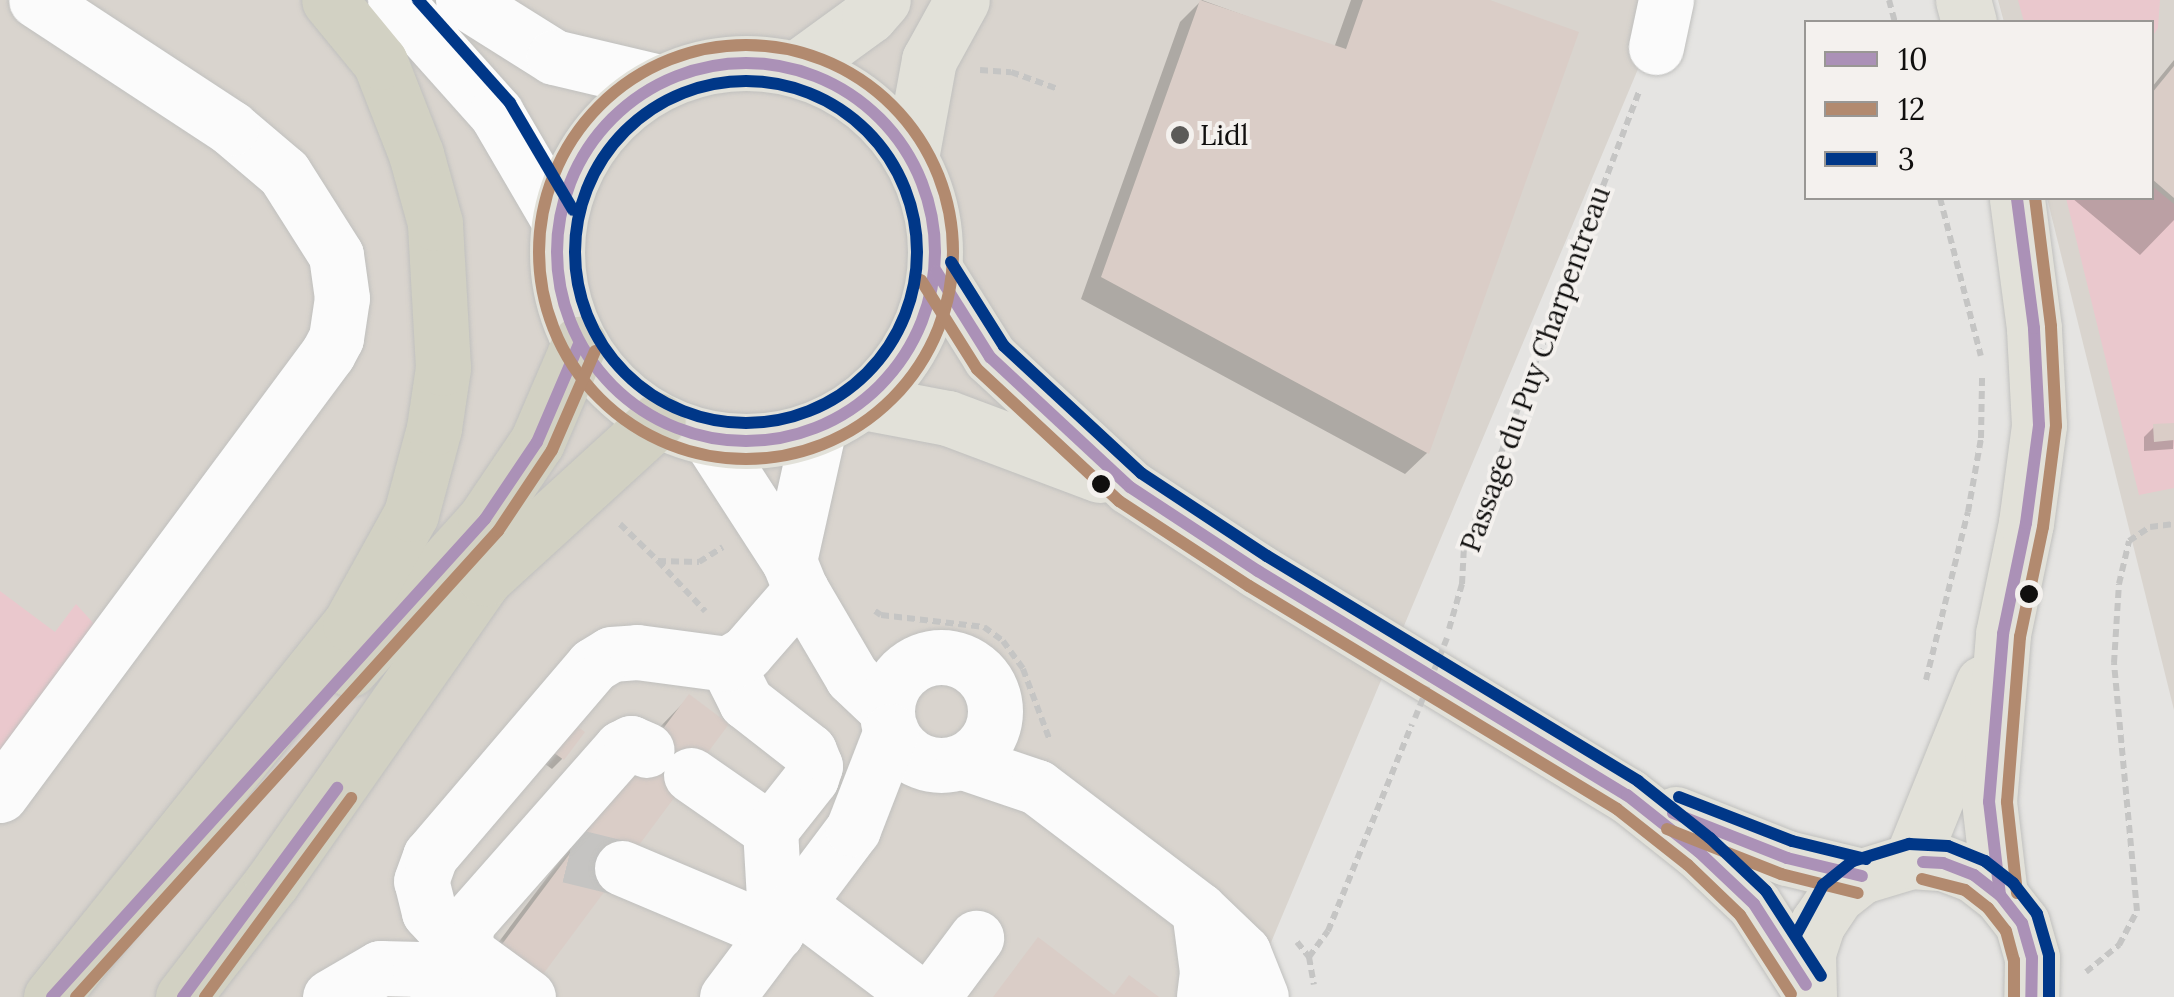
<!DOCTYPE html>
<html>
<head>
<meta charset="utf-8">
<style>
  body { margin:0 }
  #map { position:relative; width:2174px; height:997px; overflow:hidden; background:#e5e4e2; font-family:Lora,serif }
  div>[style] { position:absolute }
  [style*='--x'] { left:calc(var(--x)*1px); top:calc(var(--y)*1px); width:calc(var(--w)*1px); rotate:calc(var(--a)*1deg) }
  .built>* { inset:0; background:#d9d4ce }
  .green>* { inset:0; background:#eac8cd }
  .shadow>* { inset:0; background:#0003 }
  .building>* { inset:0; background:#dacdc7 }
  .minor-tunnel>* { height:55px; margin-top:-27.5px; transform-origin:0; background:repeating-linear-gradient(90deg,#c5c4c2 0 55px,transparent 0 83px) }
  .path>* { height:6px; margin-top:-3px; transform-origin:0; background:repeating-linear-gradient(90deg,#c5c5c4 0 8px,transparent 0 13px) }
  .roads { filter:drop-shadow(0 0 2px #c0c0be) drop-shadow(0 0 2px #c0c0be) }
  .minor>* { height:55px; margin:-27.5px; padding:0 27.5px; transform-origin:27.5px; border-radius:27.5px; background:#fbfbfb }
  .minor>.ring { margin:-27.5px; padding:0; box-sizing:content-box; background:none; border:55px solid #fbfbfb; border-radius:50% }
  .major>* { height:55px; margin:-27.5px; padding:0 27.5px; transform-origin:27.5px; border-radius:27.5px; background:#e2e1d9 }
  .major>.ring { margin:-27.5px; padding:0; box-sizing:content-box; background:none; border:55px solid #e2e1d9; border-radius:50% }
  .highway>* { height:55px; margin:-27.5px; padding:0 27.5px; transform-origin:27.5px; border-radius:27.5px; background:#d2d1c3 }
  .path-bridge>* { height:6px; margin-top:-3px; transform-origin:0; background:repeating-linear-gradient(90deg,#c5c5c4 0 8px,transparent 0 13px) }
  .bus-1>* { height:12px; margin:-6px; padding:0 6px; transform-origin:6px; border-radius:6px; background:#ab91b7 }
  .bus-1>.ring { margin:-6px; padding:0; box-sizing:content-box; background:none; border:12px solid #ab91b7; border-radius:50% }
  .bus-2>* { height:12px; margin:-6px; padding:0 6px; transform-origin:6px; border-radius:6px; background:#b28a6f }
  .bus-2>.ring { margin:-6px; padding:0; box-sizing:content-box; background:none; border:12px solid #b28a6f; border-radius:50% }
  .bus-3>* { height:12px; margin:-6px; padding:0 6px; transform-origin:6px; border-radius:6px; background:#003788 }
  .bus-3>.ring { margin:-6px; padding:0; box-sizing:content-box; background:none; border:12px solid #003788; border-radius:50% }
  .dots>* { width:28px; height:28px; translate:-50% -50%; box-sizing:border-box; border:5px solid #f4f1ee; border-radius:50% }
  span { translate:-50% -50%; white-space:nowrap; text-align:center; line-height:1.15; -webkit-text-stroke:8px #f4f1ee; paint-order:stroke }
  .poi-label { font-size:28px; color:#100f0e }
  .left { translate:0 -50%; text-align:left }
  .street-label { font-size:28px; color:#100f0e }
  .legend { position:absolute; left:1804px; top:20px; width:350px; height:180px; box-sizing:border-box; background:#f4f1ee; border:2px solid #999794; margin:0; padding:12px 18px; list-style:none; font-size:30px; color:#100f0e }
  .legend li { display:flex; align-items:center; gap:20px; height:50px }
  .legend b { width:50px; border:2px solid #999794 }
</style>
</head>
<body>
<div id="map">
  <div class="built">
    <div style="clip-path:polygon(0 0,1667px 0,1248px 997px,0 997px)"></div>
    <div style="clip-path:polygon(1998px 0,2174px 0,2174px 710px,2047px 198px,2152px 198px,2152px 22px,2004px 22px)"></div>
  </div>
  <div class="green">
    <div style="clip-path:polygon(2018px 0,2160px 0,2158px 28px,2152px 37px,2152px 22px,2024px 22px)"></div>
    <div style="clip-path:polygon(2152px 186px,2174px 204px,2174px 488px,2139px 495px,2066px 198px,2152px 198px)"></div>
    <div style="clip-path:polygon(0 591px,55px 632px,76px 604px,96px 626px,0 751px)"></div>
  </div>
  <div class="shadow">
    <div style="clip-path:polygon(1202px 0,1334px 48px,1351px 0,1483px 0,1427px 453px,1405px 474px,1081px 299px,1180px 22px)"></div>
    <div style="clip-path:polygon(2174px 60px,2174px 220px,2140px 255px,2072px 198px,2152px 198px,2152px 87px)"></div>
    <div style="clip-path:polygon(2174px 425px,2173px 449px,2144px 451px,2144px 437px,2154px 427px)"></div>
    <div style="clip-path:polygon(689px 697px,539px 975px,471px 979px,659px 728px)"></div>
    <div style="clip-path:polygon(561px 735px,562px 759px,552px 769px,541px 761px)"></div>
  </div>
  <div class="building">
    <div style="clip-path:polygon(1200px 0,1346px 49px,1363px 0,1490px 0,1579px 32px,1429px 454px,1101px 277px)"></div>
    <div style="clip-path:polygon(2174px 66px,2174px 198px,2152px 179px,2152px 93px)"></div>
    <div style="clip-path:polygon(2174px 423px,2174px 440px,2154px 442px,2153px 424px)"></div>
    <div style="clip-path:polygon(689px 694px,729px 724px,541px 977px,500px 947px)"></div>
    <div style="clip-path:polygon(571px 722px,585px 732px,564px 760px,550px 750px)"></div>
    <div style="clip-path:polygon(1038px 937px,1114px 995px,1129px 975px,1159px 997px,993px 997px)"></div>
  </div>
  <div class="minor-tunnel">
    <div style="--x:569;--y:855;--w:55;--a:13.8"></div>
  </div>
  <div class="path">
    <div style="--x:1889;--y:0;--w:23;--a:75"></div>
    <div style="--x:980;--y:70;--w:31;--a:4"></div>
    <div style="--x:1011;--y:72;--w:50;--a:19.9"></div>
    <div style="--x:1940;--y:198;--w:163;--a:75.5"></div>
    <div style="--x:620;--y:524;--w:53;--a:44.2"></div>
    <div style="--x:658;--y:561;--w:41;--a:1.4"></div>
    <div style="--x:699;--y:562;--w:28;--a:-32"></div>
    <div style="--x:658;--y:561;--w:69;--a:46.8"></div>
    <div style="--x:875;--y:611;--w:7;--a:34"></div>
    <div style="--x:881;--y:615;--w:104;--a:6.6"></div>
    <div style="--x:984;--y:627;--w:24;--a:36"></div>
    <div style="--x:1003;--y:641;--w:34;--a:54"></div>
    <div style="--x:1023;--y:669;--w:74;--a:69.4"></div>
    <div style="--x:1449;--y:629;--w:47;--a:-73.9"></div>
    <div style="--x:1462;--y:584;--w:34;--a:-87"></div>
    <div style="--x:1464;--y:550;--w:493;--a:-69.1"></div>
    <div style="--x:1926;--y:680;--w:173;--a:-76"></div>
    <div style="--x:1968;--y:512;--w:75;--a:-80"></div>
    <div style="--x:1981;--y:438;--w:60;--a:-89"></div>
    <div style="--x:1297;--y:942;--w:19;--a:51"></div>
    <div style="--x:1309;--y:957;--w:28;--a:80"></div>
    <div style="--x:1309;--y:957;--w:32;--a:-54"></div>
    <div style="--x:1328;--y:931;--w:223;--a:-67.9"></div>
    <div style="--x:2086;--y:972;--w:43;--a:-39.3"></div>
    <div style="--x:2119;--y:945;--w:38;--a:-62"></div>
    <div style="--x:2137;--y:911;--w:249;--a:-95.3"></div>
    <div style="--x:2114;--y:663;--w:79;--a:-86.4"></div>
    <div style="--x:2119;--y:584;--w:44;--a:-76.9"></div>
    <div style="--x:2129;--y:541;--w:25;--a:-34"></div>
    <div style="--x:2150;--y:527;--w:24;--a:-7"></div>
  </div>
  <div class="roads">
    <div class="minor">
      <div style="--x:395;--y:0;--w:152;--a:48.2"></div>
      <div style="--x:496;--y:113;--w:123;--a:59.7"></div>
      <div style="--x:463;--y:0;--w:107;--a:32.1"></div>
      <div style="--x:554;--y:57;--w:109;--a:13.3"></div>
      <div style="--x:1656;--y:47;--w:48;--a:-78"></div>
      <div style="--x:710;--y:439;--w:145;--a:57.1"></div>
      <div style="--x:789;--y:561;--w:31;--a:68"></div>
      <div style="--x:801;--y:590;--w:101;--a:59.6"></div>
      <div style="--x:852;--y:677;--w:48;--a:43.3"></div>
      <div style="--x:789;--y:561;--w:137;--a:-77.4"></div>
      <div class="ring" style="left:887px;top:657px;width:53px;height:53px"></div>
      <div style="--x:963;--y:762;--w:78;--a:18.7"></div>
      <div style="--x:1037;--y:787;--w:203;--a:37.2"></div>
      <div style="--x:1199;--y:910;--w:61;--a:43.7"></div>
      <div style="--x:1243;--y:952;--w:48;--a:68.2"></div>
      <div style="--x:691;--y:775;--w:96;--a:34.8"></div>
      <div style="--x:770;--y:830;--w:66;--a:-51.7"></div>
      <div style="--x:811;--y:778;--w:13;--a:-72"></div>
      <div style="--x:815;--y:766;--w:16;--a:-112"></div>
      <div style="--x:809;--y:751;--w:80;--a:-142.1"></div>
      <div style="--x:746;--y:702;--w:42;--a:-116.6"></div>
      <div style="--x:0;--y:795;--w:550;--a:-53.42"></div>
      <div style="--x:328;--y:353;--w:17;--a:-62"></div>
      <div style="--x:336;--y:338;--w:40;--a:-81.5"></div>
      <div style="--x:342;--y:298;--w:43;--a:-97.9"></div>
      <div style="--x:336;--y:255;--w:97;--a:-122.4"></div>
      <div style="--x:284;--y:173;--w:70;--a:-139.7"></div>
      <div style="--x:231;--y:128;--w:233;--a:-146.7"></div>
      <div style="--x:622;--y:868;--w:167;--a:22.9"></div>
      <div style="--x:776;--y:933;--w:103;--a:-93.3"></div>
      <div style="--x:797;--y:904;--w:154;--a:37.1"></div>
      <div style="--x:1199;--y:910;--w:63;--a:82.6"></div>
      <div style="--x:1207;--y:972;--w:25;--a:97"></div>
      <div style="--x:465;--y:951;--w:27;--a:-88"></div>
      <div style="--x:466;--y:924;--w:235;--a:-48.6"></div>
      <div style="--x:621;--y:748;--w:11;--a:-27"></div>
      <div style="--x:631;--y:743;--w:17;--a:24"></div>
      <div style="--x:330;--y:997;--w:58;--a:-30.1"></div>
      <div style="--x:380;--y:968;--w:40;--a:1.4"></div>
      <div style="--x:420;--y:969;--w:46;--a:37.1"></div>
      <div style="--x:528;--y:997;--w:78;--a:-143.9"></div>
      <div style="--x:465;--y:951;--w:53;--a:-132.7"></div>
      <div style="--x:429;--y:912;--w:32;--a:-104"></div>
      <div style="--x:421;--y:881;--w:27;--a:-70"></div>
      <div style="--x:430;--y:856;--w:251;--a:-49.5"></div>
      <div style="--x:593;--y:665;--w:21;--a:-31"></div>
      <div style="--x:611;--y:654;--w:26;--a:-4"></div>
      <div style="--x:637;--y:652;--w:91;--a:7.6"></div>
      <div style="--x:727;--y:664;--w:22;--a:-30"></div>
      <div style="--x:746;--y:653;--w:84;--a:-48.9"></div>
      <div style="--x:727;--y:997;--w:210;--a:-53.1"></div>
      <div style="--x:853;--y:829;--w:105;--a:-68.8"></div>
      <div style="--x:932;--y:997;--w:74;--a:-53.3"></div>
    </div>
    <div class="major">
      <div style="--x:1963;--y:0;--w:23;--a:75"></div>
      <div class="ring" style="left:557px;top:63px;width:323px;height:323px"></div>
      <div style="--x:796;--y:69;--w:90;--a:-36"></div>
      <div style="--x:869;--y:16;--w:21;--a:-49"></div>
      <div style="--x:911;--y:158;--w:100;--a:-79.6"></div>
      <div style="--x:929;--y:60;--w:68;--a:-61.2"></div>
      <div style="--x:936;--y:271;--w:102;--a:57.9"></div>
      <div style="--x:990;--y:357;--w:191;--a:42.9"></div>
      <div style="--x:1130;--y:487;--w:153;--a:33.3"></div>
      <div style="--x:1258;--y:571;--w:432;--a:31.3"></div>
      <div style="--x:1627;--y:795;--w:92;--a:38.4"></div>
      <div style="--x:1699;--y:852;--w:76;--a:43.4"></div>
      <div style="--x:1754;--y:904;--w:96;--a:57.3"></div>
      <div style="--x:863;--y:402;--w:86;--a:10.7"></div>
      <div style="--x:948;--y:418;--w:162;--a:20.6"></div>
      <div style="--x:1676;--y:814;--w:119;--a:21.6"></div>
      <div style="--x:1787;--y:858;--w:77;--a:13.5"></div>
      <div style="--x:1911;--y:861;--w:192;--a:-68"></div>
      <div style="--x:2000;--y:895;--w:94;--a:-96.7"></div>
      <div style="--x:1989;--y:802;--w:169;--a:-85.2"></div>
      <div style="--x:2003;--y:634;--w:113;--a:-78.3"></div>
      <div style="--x:2026;--y:523;--w:99;--a:-82.4"></div>
      <div style="--x:2039;--y:425;--w:97;--a:-93"></div>
      <div style="--x:2034;--y:328;--w:131;--a:-97.5"></div>
      <div style="--x:1809;--y:997;--w:44;--a:-91.3"></div>
      <div style="--x:1808;--y:953;--w:32;--a:-72"></div>
      <div style="--x:1818;--y:923;--w:32;--a:-56"></div>
      <div style="--x:1836;--y:896;--w:33;--a:-38"></div>
      <div style="--x:1862;--y:876;--w:51;--a:-17"></div>
      <div style="--x:1911;--y:861;--w:32;--a:4"></div>
      <div style="--x:1943;--y:863;--w:33;--a:21"></div>
      <div style="--x:1974;--y:875;--w:33;--a:38"></div>
      <div style="--x:2000;--y:895;--w:36;--a:52"></div>
      <div style="--x:2022;--y:923;--w:36;--a:74"></div>
      <div style="--x:2032;--y:958;--w:39;--a:91"></div>
    </div>
    <div class="highway">
      <div style="--x:350;--y:669;--w:202;--a:-48"></div>
      <div style="--x:485;--y:519;--w:93;--a:-56"></div>
      <div style="--x:537;--y:442;--w:107;--a:-66.8"></div>
      <div style="--x:51;--y:997;--w:478;--a:-51.3"></div>
      <div style="--x:350;--y:624;--w:126;--a:-61"></div>
      <div style="--x:411;--y:514;--w:89;--a:-75"></div>
      <div style="--x:434;--y:428;--w:61;--a:-81.5"></div>
      <div style="--x:443;--y:368;--w:145;--a:-93.2"></div>
      <div style="--x:435;--y:223;--w:72;--a:-105.4"></div>
      <div style="--x:416;--y:154;--w:99;--a:-111.4"></div>
      <div style="--x:380;--y:62;--w:80;--a:-129.4"></div>
      <div style="--x:183;--y:997;--w:145;--a:-52.3"></div>
      <div style="--x:272;--y:882;--w:371;--a:-55"></div>
      <div style="--x:485;--y:578;--w:234;--a:-42.4"></div>
    </div>
  </div>
  <div class="path-bridge">
    <div style="--x:1415;--y:718;--w:86;--a:-68.2"></div>
  </div>
  <div class="bus-1">
    <div class="ring" style="left:557px;top:63px;width:366px;height:366px"></div>
    <div style="--x:936;--y:271;--w:102;--a:57.9"></div>
    <div style="--x:990;--y:357;--w:191;--a:42.9"></div>
    <div style="--x:1130;--y:487;--w:153;--a:33.3"></div>
    <div style="--x:1258;--y:571;--w:432;--a:31.3"></div>
    <div style="--x:1627;--y:795;--w:92;--a:38.4"></div>
    <div style="--x:1699;--y:852;--w:76;--a:43.4"></div>
    <div style="--x:1754;--y:904;--w:96;--a:57.3"></div>
    <div style="--x:1673;--y:813;--w:123;--a:21.5"></div>
    <div style="--x:1787;--y:858;--w:77;--a:13.5"></div>
    <div style="--x:1923;--y:862;--w:20;--a:3"></div>
    <div style="--x:1943;--y:863;--w:33;--a:21"></div>
    <div style="--x:1974;--y:875;--w:33;--a:38"></div>
    <div style="--x:2000;--y:895;--w:36;--a:52"></div>
    <div style="--x:2022;--y:923;--w:36;--a:74"></div>
    <div style="--x:2032;--y:958;--w:39;--a:91"></div>
    <div style="--x:2000;--y:895;--w:94;--a:-96.7"></div>
    <div style="--x:1989;--y:802;--w:169;--a:-85.2"></div>
    <div style="--x:2003;--y:634;--w:113;--a:-78.3"></div>
    <div style="--x:2026;--y:523;--w:99;--a:-82.4"></div>
    <div style="--x:2039;--y:425;--w:97;--a:-93"></div>
    <div style="--x:2034;--y:328;--w:131;--a:-97.5"></div>
    <div style="--x:52;--y:997;--w:645;--a:-47.83"></div>
    <div style="--x:485;--y:519;--w:93;--a:-56"></div>
    <div style="--x:537;--y:442;--w:107;--a:-66.8"></div>
    <div style="--x:183;--y:997;--w:260;--a:-53.6"></div>
  </div>
  <div class="bus-2">
    <div class="ring" style="left:539px;top:45px;width:402px;height:402px"></div>
    <div style="--x:921;--y:280;--w:105;--a:57.8"></div>
    <div style="--x:977;--y:369;--w:194;--a:42.9"></div>
    <div style="--x:1119;--y:501;--w:155;--a:33.2"></div>
    <div style="--x:1249;--y:586;--w:430;--a:31.2"></div>
    <div style="--x:1617;--y:809;--w:90;--a:38.3"></div>
    <div style="--x:1688;--y:865;--w:72;--a:43.9"></div>
    <div style="--x:1740;--y:915;--w:94;--a:57.2"></div>
    <div style="--x:1667;--y:829;--w:123;--a:21.5"></div>
    <div style="--x:1781;--y:874;--w:79;--a:13.9"></div>
    <div style="--x:1922;--y:879;--w:44;--a:14.3"></div>
    <div style="--x:1965;--y:890;--w:29;--a:38"></div>
    <div style="--x:1988;--y:908;--w:29;--a:52"></div>
    <div style="--x:2006;--y:931;--w:30;--a:75"></div>
    <div style="--x:2014;--y:960;--w:37;--a:90"></div>
    <div style="--x:2017;--y:893;--w:92;--a:-96.3"></div>
    <div style="--x:2007;--y:802;--w:166;--a:-85.5"></div>
    <div style="--x:2020;--y:637;--w:112;--a:-78.2"></div>
    <div style="--x:2043;--y:527;--w:102;--a:-82.7"></div>
    <div style="--x:2056;--y:426;--w:100;--a:-92.9"></div>
    <div style="--x:2051;--y:326;--w:129;--a:-97.1"></div>
    <div style="--x:76;--y:997;--w:629;--a:-47.84"></div>
    <div style="--x:498;--y:531;--w:97;--a:-56.3"></div>
    <div style="--x:552;--y:450;--w:108;--a:-66.5"></div>
    <div style="--x:205;--y:997;--w:247;--a:-53.7"></div>
  </div>
  <div class="bus-3">
    <div style="--x:418;--y:0;--w:138;--a:48.2"></div>
    <div style="--x:510;--y:103;--w:124;--a:59.5"></div>
    <div class="ring" style="left:575px;top:81px;width:330px;height:330px"></div>
    <div style="--x:951;--y:262;--w:99;--a:57.8"></div>
    <div style="--x:1004;--y:346;--w:187;--a:42.8"></div>
    <div style="--x:1141;--y:473;--w:151;--a:33.4"></div>
    <div style="--x:1267;--y:556;--w:434;--a:31.2"></div>
    <div style="--x:1638;--y:781;--w:92;--a:38.4"></div>
    <div style="--x:1710;--y:838;--w:77;--a:43.4"></div>
    <div style="--x:1766;--y:891;--w:101;--a:57.1"></div>
    <div style="--x:1679;--y:797;--w:121;--a:21.3"></div>
    <div style="--x:1792;--y:841;--w:76;--a:13.7"></div>
    <div style="--x:1796;--y:935;--w:57;--a:-61.6"></div>
    <div style="--x:1823;--y:885;--w:38;--a:-39"></div>
    <div style="--x:1853;--y:861;--w:59;--a:-16.9"></div>
    <div style="--x:1909;--y:844;--w:39;--a:3"></div>
    <div style="--x:1948;--y:846;--w:40;--a:22"></div>
    <div style="--x:1985;--y:861;--w:36;--a:38"></div>
    <div style="--x:2013;--y:883;--w:39;--a:52"></div>
    <div style="--x:2037;--y:914;--w:43;--a:73.7"></div>
    <div style="--x:2049;--y:955;--w:42;--a:90"></div>
  </div>
  <div class="dots">
    <div style="left:1180px;top:135px;background:#5b5a58"></div>
    <div style="left:1101px;top:484px;background:#100f0e"></div>
    <div style="left:2029px;top:594px;background:#100f0e"></div>
  </div>
  <div class="poi-label">
    <span class="left" style="left:1200px;top:135px">Lidl</span>
  </div>
  <div class="street-label">
    <span style="left:1535px;top:369px;rotate:-70deg">Passage du Puy Charpentreau</span>
  </div>
  <ul class="legend">
  <li><b style="height:12px;background:#ab91b7"></b>10</li>
  <li><b style="height:12px;background:#b28a6f"></b>12</li>
  <li><b style="height:12px;background:#003788"></b>3</li>
  </ul>
</div>
</body>
</html>
